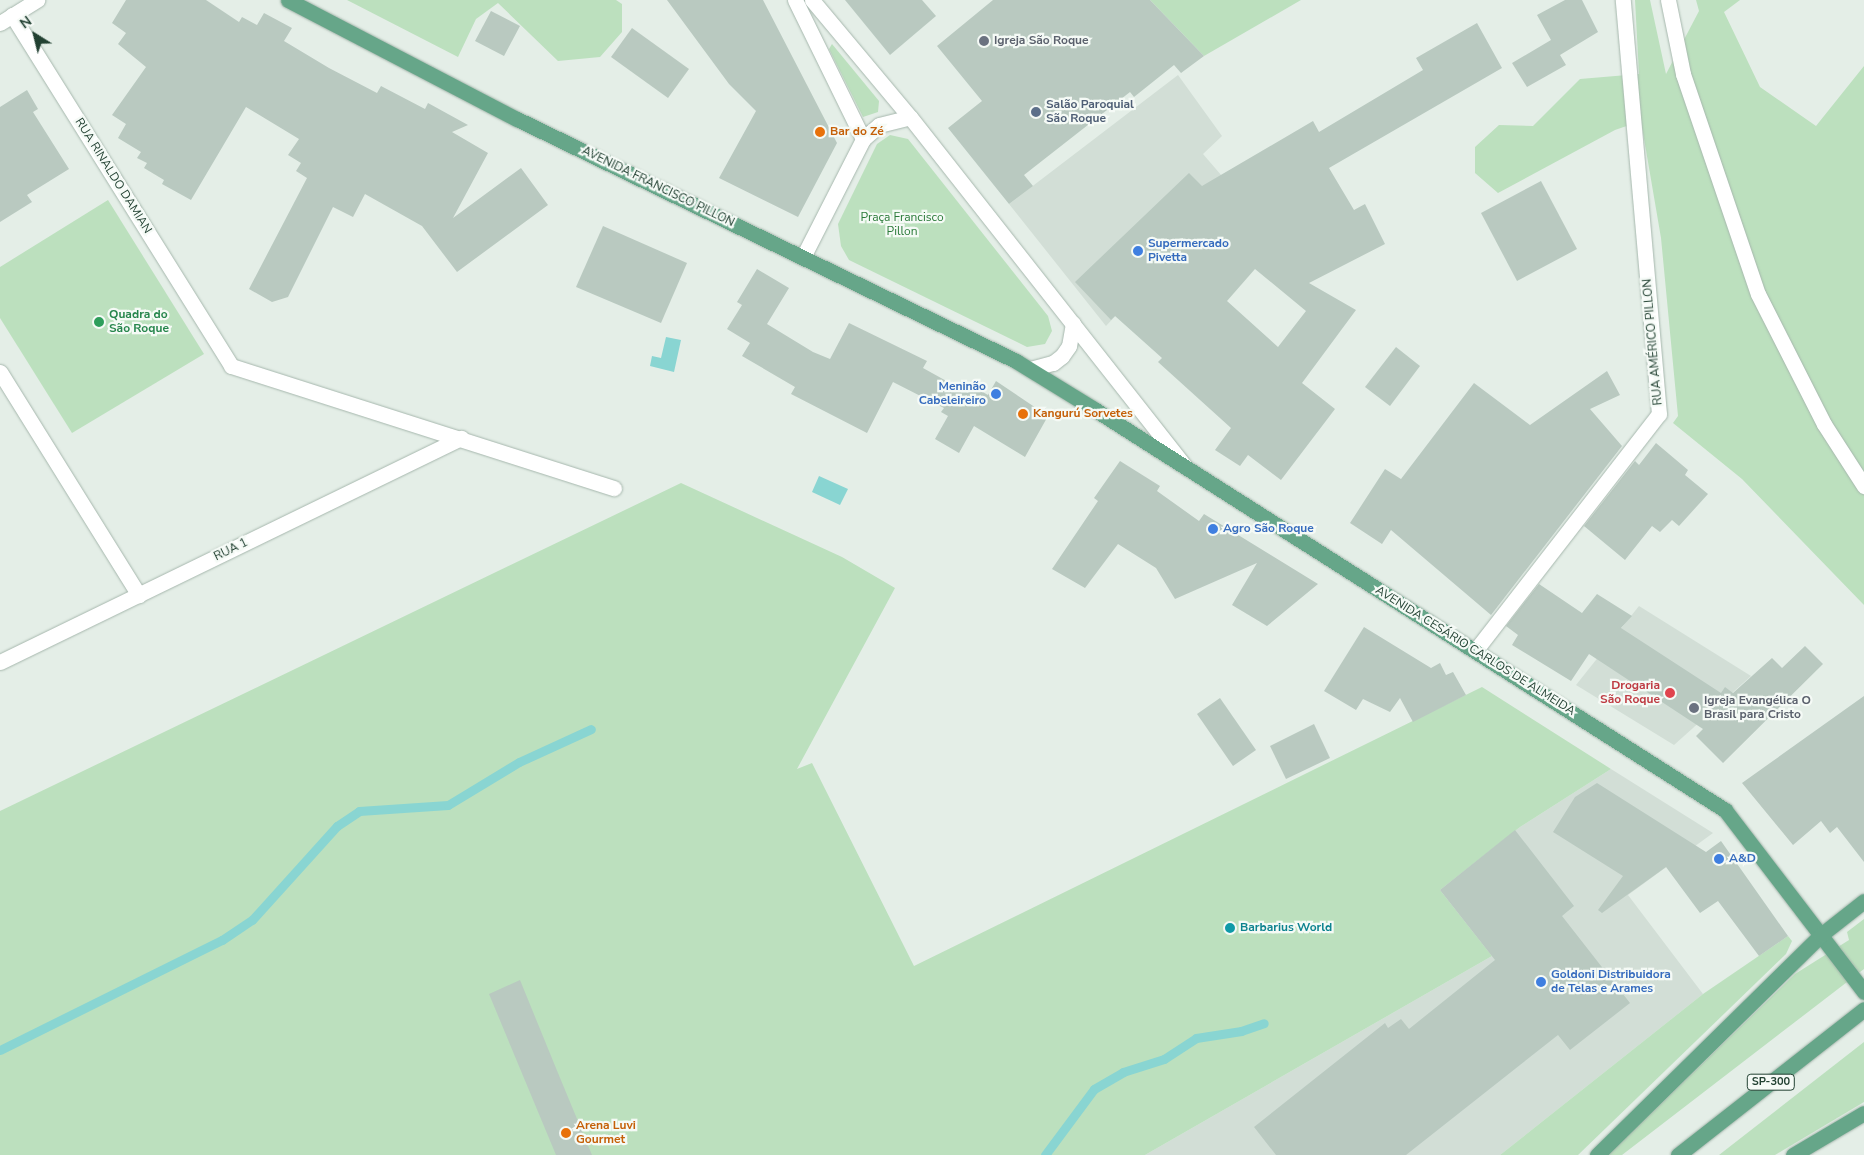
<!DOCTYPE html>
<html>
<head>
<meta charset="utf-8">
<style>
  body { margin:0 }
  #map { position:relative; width:1864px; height:1155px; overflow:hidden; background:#e4eee7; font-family:"Nunito Sans",sans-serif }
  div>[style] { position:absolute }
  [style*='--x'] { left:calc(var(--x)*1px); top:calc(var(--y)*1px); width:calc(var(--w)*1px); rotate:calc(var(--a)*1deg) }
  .built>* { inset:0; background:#d2ded6 }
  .green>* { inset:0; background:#bce0be }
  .water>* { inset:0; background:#89d5d2 }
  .stream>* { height:9px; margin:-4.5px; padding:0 4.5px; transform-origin:4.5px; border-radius:4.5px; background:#89d5d2 }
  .building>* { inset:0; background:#b9c9c0 }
  .roads { filter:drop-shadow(0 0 1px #a6b7ad) drop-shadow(0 0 1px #a6b7ad) }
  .minor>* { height:15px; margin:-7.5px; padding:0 7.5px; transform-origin:7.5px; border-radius:7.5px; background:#fff }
  .major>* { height:15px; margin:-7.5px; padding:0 7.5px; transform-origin:7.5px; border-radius:7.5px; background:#66a689 }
  .dots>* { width:14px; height:14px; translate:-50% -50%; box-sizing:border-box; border:2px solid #f5faf6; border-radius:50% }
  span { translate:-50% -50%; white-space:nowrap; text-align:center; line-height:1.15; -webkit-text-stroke:4.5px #f5faf6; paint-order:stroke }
  .shield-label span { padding:1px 4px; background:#f5faf6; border:1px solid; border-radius:4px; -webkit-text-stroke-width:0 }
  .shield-label { font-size:11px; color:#224132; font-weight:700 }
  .worship-label { font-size:12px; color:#5b616d; font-weight:700 }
  .left { translate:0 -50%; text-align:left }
  .service-label { font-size:12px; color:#4e5e75; font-weight:700 }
  .food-label { font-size:12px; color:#c56008; font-weight:700 }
  .street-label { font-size:12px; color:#224132 }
  .park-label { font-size:12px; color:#2a7a39 }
  .shop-label { font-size:12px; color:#366cbe; font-weight:700 }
  .right { translate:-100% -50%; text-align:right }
  .leisure-label { font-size:12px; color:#27864d; font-weight:700 }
  .health-label { font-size:12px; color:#be3a42; font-weight:700 }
  .culture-label { font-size:12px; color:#0d838f; font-weight:700 }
  .north { position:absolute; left:10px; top:10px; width:50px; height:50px; -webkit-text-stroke:4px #f5faf6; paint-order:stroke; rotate:324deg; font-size:14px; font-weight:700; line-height:20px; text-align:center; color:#224132 }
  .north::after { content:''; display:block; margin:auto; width:18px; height:22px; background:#224132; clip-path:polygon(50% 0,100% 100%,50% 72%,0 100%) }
</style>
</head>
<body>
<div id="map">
  <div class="built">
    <div style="clip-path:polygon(1178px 75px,1222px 136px,1203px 154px,1234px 190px,1106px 326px,1009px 204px)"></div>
    <div style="clip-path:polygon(1639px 606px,1751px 676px,1674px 745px,1576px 685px)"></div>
    <div style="clip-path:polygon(1611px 769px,1713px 833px,1628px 895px,1703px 994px,1500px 1155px,1145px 1155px,1492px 956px,1440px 890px,1520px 827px)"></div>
  </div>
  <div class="green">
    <div style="clip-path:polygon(347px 0,616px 0,622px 4px,622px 32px,600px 57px,558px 61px,498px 3px,476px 19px,458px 57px)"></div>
    <div style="clip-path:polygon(1150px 0,1301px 0,1204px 56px)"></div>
    <div style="clip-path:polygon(1635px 0,1650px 0,1666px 74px,1699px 11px,1696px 0,1740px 0,1724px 12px,1760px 87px,1816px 126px,1864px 66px,1864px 605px,1742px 479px,1673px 423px,1678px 416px,1661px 238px,1641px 121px,1615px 130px,1498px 193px,1475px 173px,1475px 147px,1499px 125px,1533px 126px,1580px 79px,1639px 74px)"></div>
    <div style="clip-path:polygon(832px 44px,879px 101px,878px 112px,863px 117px,829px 49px)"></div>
    <div style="clip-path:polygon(890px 135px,908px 139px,1048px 316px,1052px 331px,1045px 344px,1027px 347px,849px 260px,841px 246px,838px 224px,877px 144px)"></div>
    <div style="clip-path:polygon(108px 200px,204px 354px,72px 433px,0 318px,0 267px)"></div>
    <div style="clip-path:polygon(681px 483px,842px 557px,895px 588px,797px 769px,812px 763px,914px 966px,1482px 687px,1611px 769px,1520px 827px,1440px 890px,1492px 956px,1145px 1155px,0 1155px,0 811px)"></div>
    <div style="clip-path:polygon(1864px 919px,1864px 969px,1622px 1155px,1608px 1155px,1795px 974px,1849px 940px,1847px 932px)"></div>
    <div style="clip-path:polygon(1788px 936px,1792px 941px,1786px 954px,1578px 1155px,1500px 1155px,1703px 994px)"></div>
    <div style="clip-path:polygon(1864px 1042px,1864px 1102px,1775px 1155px,1719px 1155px)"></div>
  </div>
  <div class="water">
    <div style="clip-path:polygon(666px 337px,681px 340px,674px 372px,650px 366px,652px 356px,661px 358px)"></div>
    <div style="clip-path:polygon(819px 476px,848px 489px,840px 505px,812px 492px)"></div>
  </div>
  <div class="stream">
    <div style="--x:0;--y:1050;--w:248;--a:-26.4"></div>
    <div style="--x:222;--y:940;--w:36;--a:-34"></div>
    <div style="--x:252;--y:920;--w:127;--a:-47.9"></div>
    <div style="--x:337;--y:826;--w:27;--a:-34"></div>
    <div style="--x:359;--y:811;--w:89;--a:-3.9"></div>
    <div style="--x:448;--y:805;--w:83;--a:-31.2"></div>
    <div style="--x:519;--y:762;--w:79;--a:-24.6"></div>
    <div style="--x:1045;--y:1155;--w:82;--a:-53.4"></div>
    <div style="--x:1094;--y:1089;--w:34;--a:-30"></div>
    <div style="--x:1123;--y:1072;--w:43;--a:-17.6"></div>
    <div style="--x:1164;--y:1059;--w:38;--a:-33"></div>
    <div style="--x:1196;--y:1038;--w:46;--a:-8.8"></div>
    <div style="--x:1241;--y:1031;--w:24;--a:-19"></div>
  </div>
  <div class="building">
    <div style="clip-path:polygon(126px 0,206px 0,239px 22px,242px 17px,257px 25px,264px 13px,292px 28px,284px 41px,329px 68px,377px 93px,381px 86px,425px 109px,428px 103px,468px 125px,452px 132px,488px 153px,453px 218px,521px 168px,548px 205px,457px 272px,422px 226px,365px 194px,353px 217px,333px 207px,288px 297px,272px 302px,249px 289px,307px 178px,296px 171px,301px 163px,288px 155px,299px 139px,246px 107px,191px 200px,162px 184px,164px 180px,144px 168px,147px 163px,137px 158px,141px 152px,118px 138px,126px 124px,112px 115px,146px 67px,118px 44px,126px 33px,112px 23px)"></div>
    <div style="clip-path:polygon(667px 0,763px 0,837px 143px,798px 217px,719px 178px,756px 111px,729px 84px)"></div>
    <div style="clip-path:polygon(845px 0,922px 0,936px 16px,890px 55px)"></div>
    <div style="clip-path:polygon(993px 0,1150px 0,1204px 56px,1181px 73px,1174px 65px,1134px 97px,1130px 92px,1024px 175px,1033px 186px,1009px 204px,948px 128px,982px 101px,937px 46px)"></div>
    <div style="clip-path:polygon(1565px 0,1582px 0,1598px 32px,1560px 55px,1566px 65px,1527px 87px,1512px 63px,1551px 40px,1537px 15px)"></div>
    <div style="clip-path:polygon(491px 11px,520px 26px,504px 56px,475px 41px)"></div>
    <div style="clip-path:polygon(evenodd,1477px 23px,1502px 68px,1329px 168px,1354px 210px,1365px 204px,1385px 244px,1309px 283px,1356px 310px,1302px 383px,1335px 409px,1281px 480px,1248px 455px,1240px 466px,1215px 450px,1231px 428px,1158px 362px,1162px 358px,1115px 316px,1111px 320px,1075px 282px,1189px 173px,1202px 186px,1313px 121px,1319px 132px,1423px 70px,1416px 58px,1477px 23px,1255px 269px,1306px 311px,1278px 347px,1227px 301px,1255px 269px)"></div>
    <div style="clip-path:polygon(632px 28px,689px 69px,668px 98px,611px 57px)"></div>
    <div style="clip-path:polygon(27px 90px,38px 109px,33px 112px,69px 169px,27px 195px,32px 202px,0 222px,0 107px)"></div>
    <div style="clip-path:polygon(1541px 181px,1577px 249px,1517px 281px,1481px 213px)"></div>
    <div style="clip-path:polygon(603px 226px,687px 263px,661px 323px,576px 287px)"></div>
    <div style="clip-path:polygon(757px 269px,789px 288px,767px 324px,813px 352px,830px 359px,849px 323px,927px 361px,923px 368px,968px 393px,972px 386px,988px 395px,996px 381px,1048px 416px,1025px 457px,974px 426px,959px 453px,935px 439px,948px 416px,941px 412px,944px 408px,893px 382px,867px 433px,791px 394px,795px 387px,742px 356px,750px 343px,727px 329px,742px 305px,737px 302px)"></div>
    <div style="clip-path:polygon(1396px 347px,1420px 366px,1390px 406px,1365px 387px)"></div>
    <div style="clip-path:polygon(1607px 371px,1620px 395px,1590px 409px,1622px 446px,1491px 615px,1391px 530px,1382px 544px,1350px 523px,1385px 469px,1401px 479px,1474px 383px,1530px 425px)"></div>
    <div style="clip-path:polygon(1656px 443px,1688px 470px,1685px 475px,1708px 494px,1679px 526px,1672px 520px,1660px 532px,1652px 526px,1625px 560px,1584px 526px,1635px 461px,1639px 465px)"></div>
    <div style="clip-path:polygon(1120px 461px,1160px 486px,1157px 491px,1199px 521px,1204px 514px,1318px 584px,1267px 626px,1232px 605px,1257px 563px,1175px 599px,1156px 568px,1118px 544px,1085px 588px,1052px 569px,1098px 501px,1094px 498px)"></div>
    <div style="clip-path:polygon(1539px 584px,1582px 613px,1597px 594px,1632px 616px,1621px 628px,1721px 693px,1725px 687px,1733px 693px,1772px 658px,1782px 668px,1805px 646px,1823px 664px,1723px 763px,1696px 736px,1703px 729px,1589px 654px,1571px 681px,1512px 645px,1518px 635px,1506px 626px)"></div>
    <div style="clip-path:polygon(1364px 627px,1431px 668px,1440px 663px,1446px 675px,1453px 672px,1466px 695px,1413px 722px,1400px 698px,1390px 712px,1363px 699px,1356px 710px,1324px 691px)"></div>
    <div style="clip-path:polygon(1864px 696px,1864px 862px,1837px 827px,1830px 833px,1821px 821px,1793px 845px,1742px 783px)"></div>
    <div style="clip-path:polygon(1220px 698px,1256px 750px,1233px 766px,1197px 714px)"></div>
    <div style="clip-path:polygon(1314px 724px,1330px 758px,1286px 779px,1270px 746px)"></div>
    <div style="clip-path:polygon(1597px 783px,1706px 852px,1721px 841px,1788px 936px,1759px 956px,1718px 901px,1700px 913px,1666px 867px,1602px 913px,1598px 910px,1623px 876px,1553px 832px,1575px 797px)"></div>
    <div style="clip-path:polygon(1515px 830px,1574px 906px,1562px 916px,1630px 1003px,1570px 1050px,1558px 1035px,1406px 1155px,1276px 1155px,1254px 1127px,1385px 1023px,1388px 1028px,1401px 1019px,1409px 1029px,1495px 960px,1440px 890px)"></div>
    <div style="clip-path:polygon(520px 980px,558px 1073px,592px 1155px,556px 1155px,489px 994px)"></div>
  </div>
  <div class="roads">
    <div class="minor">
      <div style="--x:795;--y:0;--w:155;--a:63.9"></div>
      <div style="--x:812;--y:0;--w:153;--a:50.1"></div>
      <div style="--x:910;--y:117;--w:443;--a:51.8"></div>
      <div style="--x:1668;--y:0;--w:76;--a:78.5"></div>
      <div style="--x:1683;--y:74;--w:232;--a:71.2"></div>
      <div style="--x:1758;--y:294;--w:146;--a:63.1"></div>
      <div style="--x:1824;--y:424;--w:74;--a:57.2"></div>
      <div style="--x:12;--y:15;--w:414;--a:58"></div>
      <div style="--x:231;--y:366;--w:402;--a:17.7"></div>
      <div style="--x:0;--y:23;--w:44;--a:-31.9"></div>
      <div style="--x:803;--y:257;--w:132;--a:-63"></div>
      <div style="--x:863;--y:139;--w:21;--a:-41"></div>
      <div style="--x:879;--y:125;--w:32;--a:-14"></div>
      <div style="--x:1030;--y:369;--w:24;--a:-15"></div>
      <div style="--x:1053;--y:363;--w:11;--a:-38"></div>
      <div style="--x:1062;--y:356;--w:12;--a:-55"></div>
      <div style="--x:1069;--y:346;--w:23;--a:-80"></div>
      <div style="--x:0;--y:372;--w:263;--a:58.1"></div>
      <div style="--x:1475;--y:651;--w:300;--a:-52.2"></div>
      <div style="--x:1659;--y:414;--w:416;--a:-95"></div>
      <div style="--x:0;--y:662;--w:513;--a:-25.92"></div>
    </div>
    <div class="major">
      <div style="--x:288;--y:0;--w:258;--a:27.5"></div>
      <div style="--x:517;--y:119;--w:555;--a:25.87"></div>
      <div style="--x:1016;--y:361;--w:92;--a:31.6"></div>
      <div style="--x:1094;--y:409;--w:748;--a:32.44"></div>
      <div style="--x:1725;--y:810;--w:229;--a:52.6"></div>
      <div style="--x:1597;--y:1155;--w:315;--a:-44.5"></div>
      <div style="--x:1822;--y:934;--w:53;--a:-38.2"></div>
      <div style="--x:1678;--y:1155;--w:236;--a:-38.1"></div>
      <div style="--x:1793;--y:1155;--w:82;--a:-30.6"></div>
    </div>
  </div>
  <div class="dots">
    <div style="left:984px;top:41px;background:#6b7280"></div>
    <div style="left:1036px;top:112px;background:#5c6f8a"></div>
    <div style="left:820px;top:132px;background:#e8710a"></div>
    <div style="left:1138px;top:251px;background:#3f7fe0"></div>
    <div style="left:99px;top:322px;background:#2e9e5b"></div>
    <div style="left:996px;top:394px;background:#3f7fe0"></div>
    <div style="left:1023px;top:414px;background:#e8710a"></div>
    <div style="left:1213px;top:529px;background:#3f7fe0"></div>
    <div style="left:1670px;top:693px;background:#e0444e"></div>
    <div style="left:1694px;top:708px;background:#6b7280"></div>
    <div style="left:1719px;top:859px;background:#3f7fe0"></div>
    <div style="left:1230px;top:928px;background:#0f9aa8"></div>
    <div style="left:1541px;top:982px;background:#3f7fe0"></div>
    <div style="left:566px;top:1133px;background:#e8710a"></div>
  </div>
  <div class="shield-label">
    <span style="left:1771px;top:1082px">SP-300</span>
  </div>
  <div class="worship-label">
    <span class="left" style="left:994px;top:41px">Igreja São Roque</span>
    <span class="left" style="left:1704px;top:708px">Igreja Evangélica O<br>Brasil para Cristo</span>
  </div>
  <div class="service-label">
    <span class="left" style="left:1046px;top:112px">Salão Paroquial<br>São Roque</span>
  </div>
  <div class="food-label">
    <span class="left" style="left:830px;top:132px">Bar do Zé</span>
    <span class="left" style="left:1033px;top:414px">Kangurú Sorvetes</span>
    <span class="left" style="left:576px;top:1133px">Arena Luvi<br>Gourmet</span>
  </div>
  <div class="street-label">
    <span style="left:113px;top:176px;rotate:58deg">RUA RINALDO DAMIAN</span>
    <span style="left:658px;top:187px;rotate:26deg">AVENIDA FRANCISCO PILLON</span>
    <span style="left:1653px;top:342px;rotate:-95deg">RUA AMÉRICO PILLON</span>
    <span style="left:231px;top:550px;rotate:-26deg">RUA 1</span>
    <span style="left:1475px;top:651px;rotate:32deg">AVENIDA CESÁRIO CARLOS DE ALMEIDA</span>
  </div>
  <div class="park-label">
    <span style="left:902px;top:225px">Praça Francisco<br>Pillon</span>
  </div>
  <div class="shop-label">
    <span class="left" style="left:1148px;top:251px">Supermercado<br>Pivetta</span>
    <span class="right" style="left:986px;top:394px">Meninão<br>Cabeleireiro</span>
    <span class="left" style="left:1223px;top:529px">Agro São Roque</span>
    <span class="left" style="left:1729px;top:859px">A&amp;D</span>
    <span class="left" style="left:1551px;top:982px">Goldoni Distribuidora<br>de Telas e Arames</span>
  </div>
  <div class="leisure-label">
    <span class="left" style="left:109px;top:322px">Quadra do<br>São Roque</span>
  </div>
  <div class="health-label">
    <span class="right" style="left:1660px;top:693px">Drogaria<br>São Roque</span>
  </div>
  <div class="culture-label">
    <span class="left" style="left:1240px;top:928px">Barbarius World</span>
  </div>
  <div class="north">N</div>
</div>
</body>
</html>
